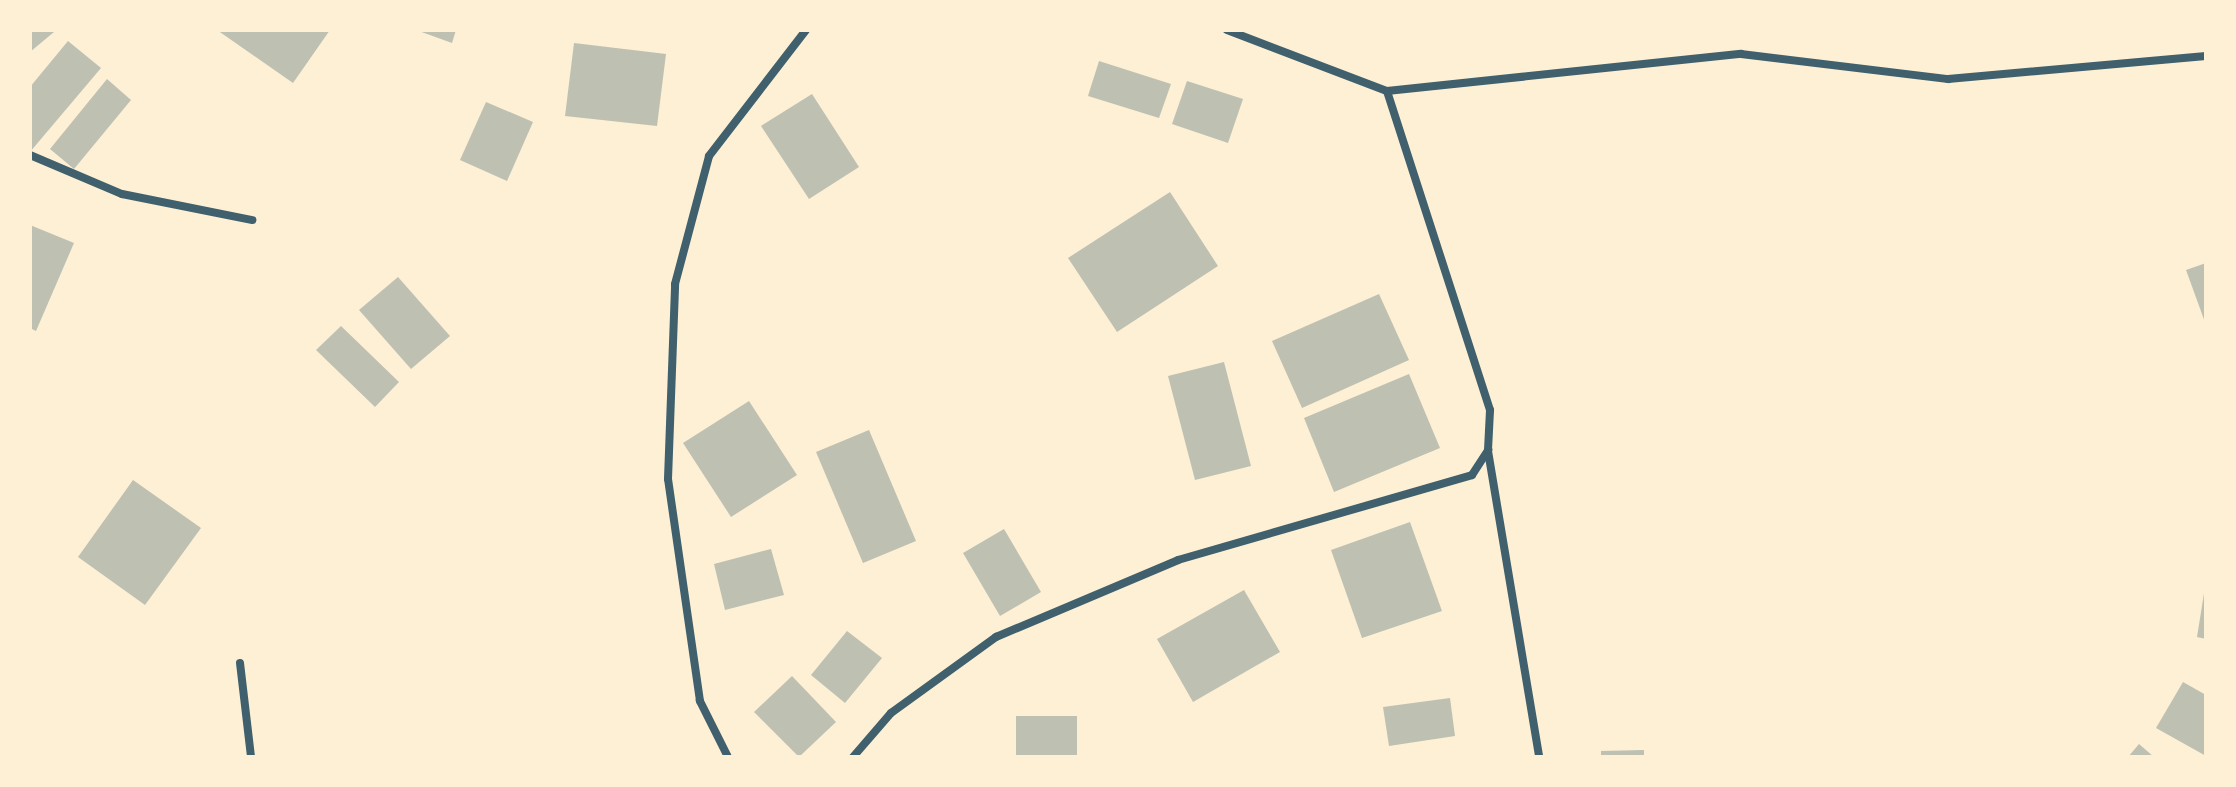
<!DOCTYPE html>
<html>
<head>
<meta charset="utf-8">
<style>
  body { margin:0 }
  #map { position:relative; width:2236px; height:787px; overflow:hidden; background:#fdf0d5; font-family:Inter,sans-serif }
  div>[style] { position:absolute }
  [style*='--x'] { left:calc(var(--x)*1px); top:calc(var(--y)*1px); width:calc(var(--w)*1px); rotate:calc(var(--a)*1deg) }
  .building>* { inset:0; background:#bec0b2 }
  .minor>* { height:8px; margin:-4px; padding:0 4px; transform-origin:4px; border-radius:4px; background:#3f606c }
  span { translate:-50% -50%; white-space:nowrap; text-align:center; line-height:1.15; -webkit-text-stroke:7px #fdf0d5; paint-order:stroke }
  .frame { position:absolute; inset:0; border:32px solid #fdf0d5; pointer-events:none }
</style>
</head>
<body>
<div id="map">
  <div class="building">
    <div style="clip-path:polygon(30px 30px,53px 30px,54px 32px,30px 52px)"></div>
    <div style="clip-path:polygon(217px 30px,330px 30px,293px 83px)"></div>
    <div style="clip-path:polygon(416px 30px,456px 30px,452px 43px)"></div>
    <div style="clip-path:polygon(68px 41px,101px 68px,30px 152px,30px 87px)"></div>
    <div style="clip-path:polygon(574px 43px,666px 54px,657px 126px,565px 116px)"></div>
    <div style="clip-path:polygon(1099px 61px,1171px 84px,1159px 118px,1088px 96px)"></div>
    <div style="clip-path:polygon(107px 79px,131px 100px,74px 169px,50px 149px)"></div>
    <div style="clip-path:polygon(1187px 81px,1243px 99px,1228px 143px,1172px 124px)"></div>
    <div style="clip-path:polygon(812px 94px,859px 167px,809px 199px,761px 126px)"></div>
    <div style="clip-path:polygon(486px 102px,533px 122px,507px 181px,460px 160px)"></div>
    <div style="clip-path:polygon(1170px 192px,1218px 266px,1117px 332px,1068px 258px)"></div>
    <div style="clip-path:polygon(30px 225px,74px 243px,36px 331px,30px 328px)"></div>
    <div style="clip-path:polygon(2206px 263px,2206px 325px,2186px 270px)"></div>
    <div style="clip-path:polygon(398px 277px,450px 336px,411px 369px,359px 310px)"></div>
    <div style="clip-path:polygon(1379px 294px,1409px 360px,1302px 408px,1272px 341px)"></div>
    <div style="clip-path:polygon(341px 326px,399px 382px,375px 407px,316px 350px)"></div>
    <div style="clip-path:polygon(1224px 362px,1251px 466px,1195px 480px,1168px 376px)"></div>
    <div style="clip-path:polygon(1409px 374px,1440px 448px,1334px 492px,1304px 418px)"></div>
    <div style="clip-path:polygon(749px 401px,797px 475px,731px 517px,683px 443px)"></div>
    <div style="clip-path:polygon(869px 430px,916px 541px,863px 563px,816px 452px)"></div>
    <div style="clip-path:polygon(133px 480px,201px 528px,145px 605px,78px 557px)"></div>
    <div style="clip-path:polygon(1410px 522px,1442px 611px,1362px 638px,1331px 550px)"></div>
    <div style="clip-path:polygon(1004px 529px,1041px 592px,1000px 616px,963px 553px)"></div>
    <div style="clip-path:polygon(771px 549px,784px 595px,725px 610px,714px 564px)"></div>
    <div style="clip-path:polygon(2206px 581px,2206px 639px,2197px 637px)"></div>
    <div style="clip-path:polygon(1244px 590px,1280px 652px,1193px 702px,1157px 639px)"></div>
    <div style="clip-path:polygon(847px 631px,882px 658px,845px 703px,811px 675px)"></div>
    <div style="clip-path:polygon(792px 676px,836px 722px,799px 757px,754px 712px)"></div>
    <div style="clip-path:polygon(2183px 682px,2206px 695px,2206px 756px,2156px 728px)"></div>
    <div style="clip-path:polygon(1450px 698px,1455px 736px,1389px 746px,1383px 707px)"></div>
    <div style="clip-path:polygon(1016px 716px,1077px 716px,1077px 757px,1016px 757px)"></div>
    <div style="clip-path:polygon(2139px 744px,2154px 757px,2128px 757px)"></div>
    <div style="clip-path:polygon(1644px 750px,1644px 757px,1601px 757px,1601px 751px)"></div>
  </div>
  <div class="minor">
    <div style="--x:1227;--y:30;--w:171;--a:20.9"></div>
    <div style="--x:1387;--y:91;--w:356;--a:-6"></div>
    <div style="--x:1741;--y:54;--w:209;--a:6.9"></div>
    <div style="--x:1948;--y:79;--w:259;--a:-5.1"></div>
    <div style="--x:30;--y:155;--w:100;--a:23"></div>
    <div style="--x:122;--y:194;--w:133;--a:11.3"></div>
    <div style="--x:1488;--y:451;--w:310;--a:80.5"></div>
    <div style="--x:240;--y:663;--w:95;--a:83.3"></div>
    <div style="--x:728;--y:757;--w:63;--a:-116.6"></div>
    <div style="--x:700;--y:701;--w:224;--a:-98.2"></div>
    <div style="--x:668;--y:479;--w:195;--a:-87.9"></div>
    <div style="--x:675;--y:284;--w:132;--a:-75.1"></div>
    <div style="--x:709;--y:156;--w:159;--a:-52.4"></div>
    <div style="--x:853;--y:757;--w:58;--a:-49.2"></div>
    <div style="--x:891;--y:713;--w:130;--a:-35.9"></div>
    <div style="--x:996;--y:637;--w:198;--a:-22.9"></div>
    <div style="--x:1178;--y:560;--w:306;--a:-16.1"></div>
    <div style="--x:1472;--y:475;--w:30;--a:-57"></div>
    <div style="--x:1488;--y:450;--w:40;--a:-87.1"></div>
    <div style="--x:1490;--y:410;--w:335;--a:-107.9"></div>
  </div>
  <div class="frame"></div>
</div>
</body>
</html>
